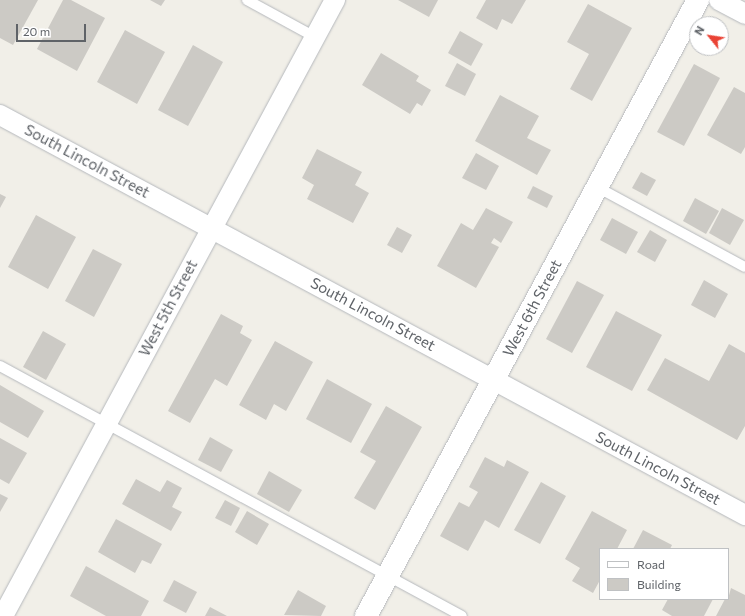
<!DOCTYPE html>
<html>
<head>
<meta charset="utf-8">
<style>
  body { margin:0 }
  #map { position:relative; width:745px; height:616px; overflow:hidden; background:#f1efe8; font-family:Commissioner,sans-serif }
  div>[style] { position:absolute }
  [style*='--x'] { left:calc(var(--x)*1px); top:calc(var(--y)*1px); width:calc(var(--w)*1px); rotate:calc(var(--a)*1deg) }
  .building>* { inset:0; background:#cccac5 }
  .roads { filter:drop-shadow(0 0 1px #b5b8bc) drop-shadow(0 0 1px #b5b8bc) }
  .service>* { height:10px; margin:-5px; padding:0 5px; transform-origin:5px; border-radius:5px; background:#fff }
  .minor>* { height:20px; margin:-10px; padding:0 10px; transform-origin:10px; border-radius:10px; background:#fff }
  .tertiary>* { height:22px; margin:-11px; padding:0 11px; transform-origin:11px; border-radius:11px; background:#fff }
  span { translate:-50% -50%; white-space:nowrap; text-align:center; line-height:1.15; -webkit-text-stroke:3px #fff; paint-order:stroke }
  .street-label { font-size:15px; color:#5f6368 }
  .legend { position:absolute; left:599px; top:548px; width:130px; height:52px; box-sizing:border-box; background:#fff; border:1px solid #bfc1c3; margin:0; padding:5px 7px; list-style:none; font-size:12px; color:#5f6368 }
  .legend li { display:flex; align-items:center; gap:8px; height:20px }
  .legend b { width:20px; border:1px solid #bfc1c3 }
  .north { position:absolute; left:689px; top:16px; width:40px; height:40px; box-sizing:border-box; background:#fff; border:1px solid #bfc1c3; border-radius:50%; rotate:300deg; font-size:11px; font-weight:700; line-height:16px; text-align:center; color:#5f6368 }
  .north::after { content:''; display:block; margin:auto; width:14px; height:18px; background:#ea4335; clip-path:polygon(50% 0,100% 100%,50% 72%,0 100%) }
  .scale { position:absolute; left:16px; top:24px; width:70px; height:18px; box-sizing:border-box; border:2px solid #5f6368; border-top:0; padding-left:5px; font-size:12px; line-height:14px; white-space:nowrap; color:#5f6368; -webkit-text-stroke:3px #fff; paint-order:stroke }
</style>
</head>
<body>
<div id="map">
  <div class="building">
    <div style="clip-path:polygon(0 0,38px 0,13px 45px,0 38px)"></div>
    <div style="clip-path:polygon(63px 0,71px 0,105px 18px,77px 71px,37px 49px)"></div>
    <div style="clip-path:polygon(150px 0,165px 0,161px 6px)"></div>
    <div style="clip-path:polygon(398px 0,438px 0,429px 17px)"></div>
    <div style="clip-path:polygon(486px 0,526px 0,512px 24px,502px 19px,497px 30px,476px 18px)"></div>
    <div style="clip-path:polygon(588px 4px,632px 28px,592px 101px,570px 89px,589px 54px,567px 42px)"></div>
    <div style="clip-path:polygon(125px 30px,165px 52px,137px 104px,97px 82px)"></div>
    <div style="clip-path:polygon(460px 31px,483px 44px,471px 66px,448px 53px)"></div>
    <div style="clip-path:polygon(193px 45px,223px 62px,188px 126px,158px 110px)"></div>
    <div style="clip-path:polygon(381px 53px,419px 76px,416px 81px,431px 90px,422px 106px,417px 103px,410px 114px,362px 85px)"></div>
    <div style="clip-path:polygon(457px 63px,476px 74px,465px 96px,445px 86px)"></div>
    <div style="clip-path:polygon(694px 64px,720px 78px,684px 146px,657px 132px)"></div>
    <div style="clip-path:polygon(734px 87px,745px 93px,745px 147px,741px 154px,707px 135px)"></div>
    <div style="clip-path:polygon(500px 95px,539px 116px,527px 138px,551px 150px,537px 175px,475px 141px)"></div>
    <div style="clip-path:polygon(317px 149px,362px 172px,355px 185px,369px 193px,353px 223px,307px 199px,314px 185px,302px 178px)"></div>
    <div style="clip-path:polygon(476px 153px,499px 166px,486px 190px,462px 178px)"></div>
    <div style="clip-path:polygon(641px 172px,656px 180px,647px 196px,632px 188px)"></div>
    <div style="clip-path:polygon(533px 186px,553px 196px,547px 208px,527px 198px)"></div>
    <div style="clip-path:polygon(0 194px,6px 197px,0 208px)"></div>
    <div style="clip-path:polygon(695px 198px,719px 211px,706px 234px,683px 221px)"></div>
    <div style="clip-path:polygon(486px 208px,513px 222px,501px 243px,494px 238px,491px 243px,499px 247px,476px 288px,437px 266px,461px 223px,473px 230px)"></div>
    <div style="clip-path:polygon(722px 208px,744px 220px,730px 245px,709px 233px)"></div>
    <div style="clip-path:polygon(36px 215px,76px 237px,48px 289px,8px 267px)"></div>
    <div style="clip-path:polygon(612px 218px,638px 232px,626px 254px,600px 240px)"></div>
    <div style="clip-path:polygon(397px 227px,412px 235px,402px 253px,387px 245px)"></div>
    <div style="clip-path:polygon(650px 230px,667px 240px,655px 262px,637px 252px)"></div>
    <div style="clip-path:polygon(93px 249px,122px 264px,94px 317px,65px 301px)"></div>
    <div style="clip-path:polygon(704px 280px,728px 294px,715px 318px,691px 305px)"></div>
    <div style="clip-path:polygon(577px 281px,604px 295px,572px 353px,546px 339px)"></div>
    <div style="clip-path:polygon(616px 311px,662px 335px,632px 391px,586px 367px)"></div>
    <div style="clip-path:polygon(221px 314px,243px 326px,240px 333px,252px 340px,227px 386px,215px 379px,190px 423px,168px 411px)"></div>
    <div style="clip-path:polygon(43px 331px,66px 344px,46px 380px,23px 367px)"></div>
    <div style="clip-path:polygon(275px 341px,313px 362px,286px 411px,274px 404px,266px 420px,239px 405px)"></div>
    <div style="clip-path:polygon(729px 344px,745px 353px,745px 426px,737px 440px,647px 390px,665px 358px,709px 381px)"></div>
    <div style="clip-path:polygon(327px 379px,372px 404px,351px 443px,306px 419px)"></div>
    <div style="clip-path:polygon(0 385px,44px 411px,28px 438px,0 422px)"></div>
    <div style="clip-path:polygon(386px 406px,422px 427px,375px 510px,354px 498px,376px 461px,360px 452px)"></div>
    <div style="clip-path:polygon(210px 437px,233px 450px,221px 472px,198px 460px)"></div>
    <div style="clip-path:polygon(0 438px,27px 453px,9px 484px,0 479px)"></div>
    <div style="clip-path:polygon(485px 457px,504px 467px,507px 460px,529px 472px,499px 528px,485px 520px,468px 551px,440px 536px,459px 502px,469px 507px,478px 492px,469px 487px)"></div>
    <div style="clip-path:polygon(269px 471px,302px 490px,289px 512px,257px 494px)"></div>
    <div style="clip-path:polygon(136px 479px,160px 492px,167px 480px,182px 488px,172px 507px,182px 512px,171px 531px,122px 504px)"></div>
    <div style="clip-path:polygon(541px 482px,566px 496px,540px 544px,514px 530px)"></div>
    <div style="clip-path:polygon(0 494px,8px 498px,0 512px)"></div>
    <div style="clip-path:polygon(225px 500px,240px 508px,231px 526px,215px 518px)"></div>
    <div style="clip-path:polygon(247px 511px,269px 524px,257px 545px,235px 532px)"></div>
    <div style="clip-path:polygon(592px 511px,627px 530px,617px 549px,600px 549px,600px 580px,593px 593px,572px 581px,580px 568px,565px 559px)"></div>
    <div style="clip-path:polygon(116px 519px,162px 544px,151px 564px,142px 560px,135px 573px,98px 552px)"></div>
    <div style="clip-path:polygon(643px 530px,672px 545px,670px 549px,633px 549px)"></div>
    <div style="clip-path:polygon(86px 566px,149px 601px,141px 616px,106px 616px,70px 596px)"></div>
    <div style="clip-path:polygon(174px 580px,197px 592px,186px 613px,163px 601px)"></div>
    <div style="clip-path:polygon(731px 588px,745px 595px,745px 616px,716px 616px,725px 599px,728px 599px)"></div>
    <div style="clip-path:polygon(298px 590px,326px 606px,321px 616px,284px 615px)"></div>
    <div style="clip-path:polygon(668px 599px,713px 599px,704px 616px,672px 616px,662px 610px)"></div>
    <div style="clip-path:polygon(210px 607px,227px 616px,205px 616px)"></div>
  </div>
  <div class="roads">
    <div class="service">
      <div style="--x:247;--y:0;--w:77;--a:28.6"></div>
      <div style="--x:597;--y:187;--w:168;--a:28.4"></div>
      <div style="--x:0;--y:366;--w:525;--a:28.42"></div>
    </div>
    <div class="minor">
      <div style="--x:719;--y:0;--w:30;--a:28"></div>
      <div style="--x:0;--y:115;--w:846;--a:28.23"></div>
      <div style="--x:3;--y:616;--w:700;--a:-61.68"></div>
    </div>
    <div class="tertiary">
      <div style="--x:366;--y:616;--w:700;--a:-61.68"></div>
    </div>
  </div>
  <div class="street-label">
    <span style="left:87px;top:161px;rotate:28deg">South Lincoln Street</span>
    <span style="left:168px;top:308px;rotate:-62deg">West 5th Street</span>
    <span style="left:532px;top:308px;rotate:-62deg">West 6th Street</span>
    <span style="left:373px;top:314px;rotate:28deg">South Lincoln Street</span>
    <span style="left:658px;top:468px;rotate:28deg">South Lincoln Street</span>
  </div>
  <ul class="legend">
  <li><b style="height:5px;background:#fff"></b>Road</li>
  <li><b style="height:11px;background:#cccac5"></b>Building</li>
  </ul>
  <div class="north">N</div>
  <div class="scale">20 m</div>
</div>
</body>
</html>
